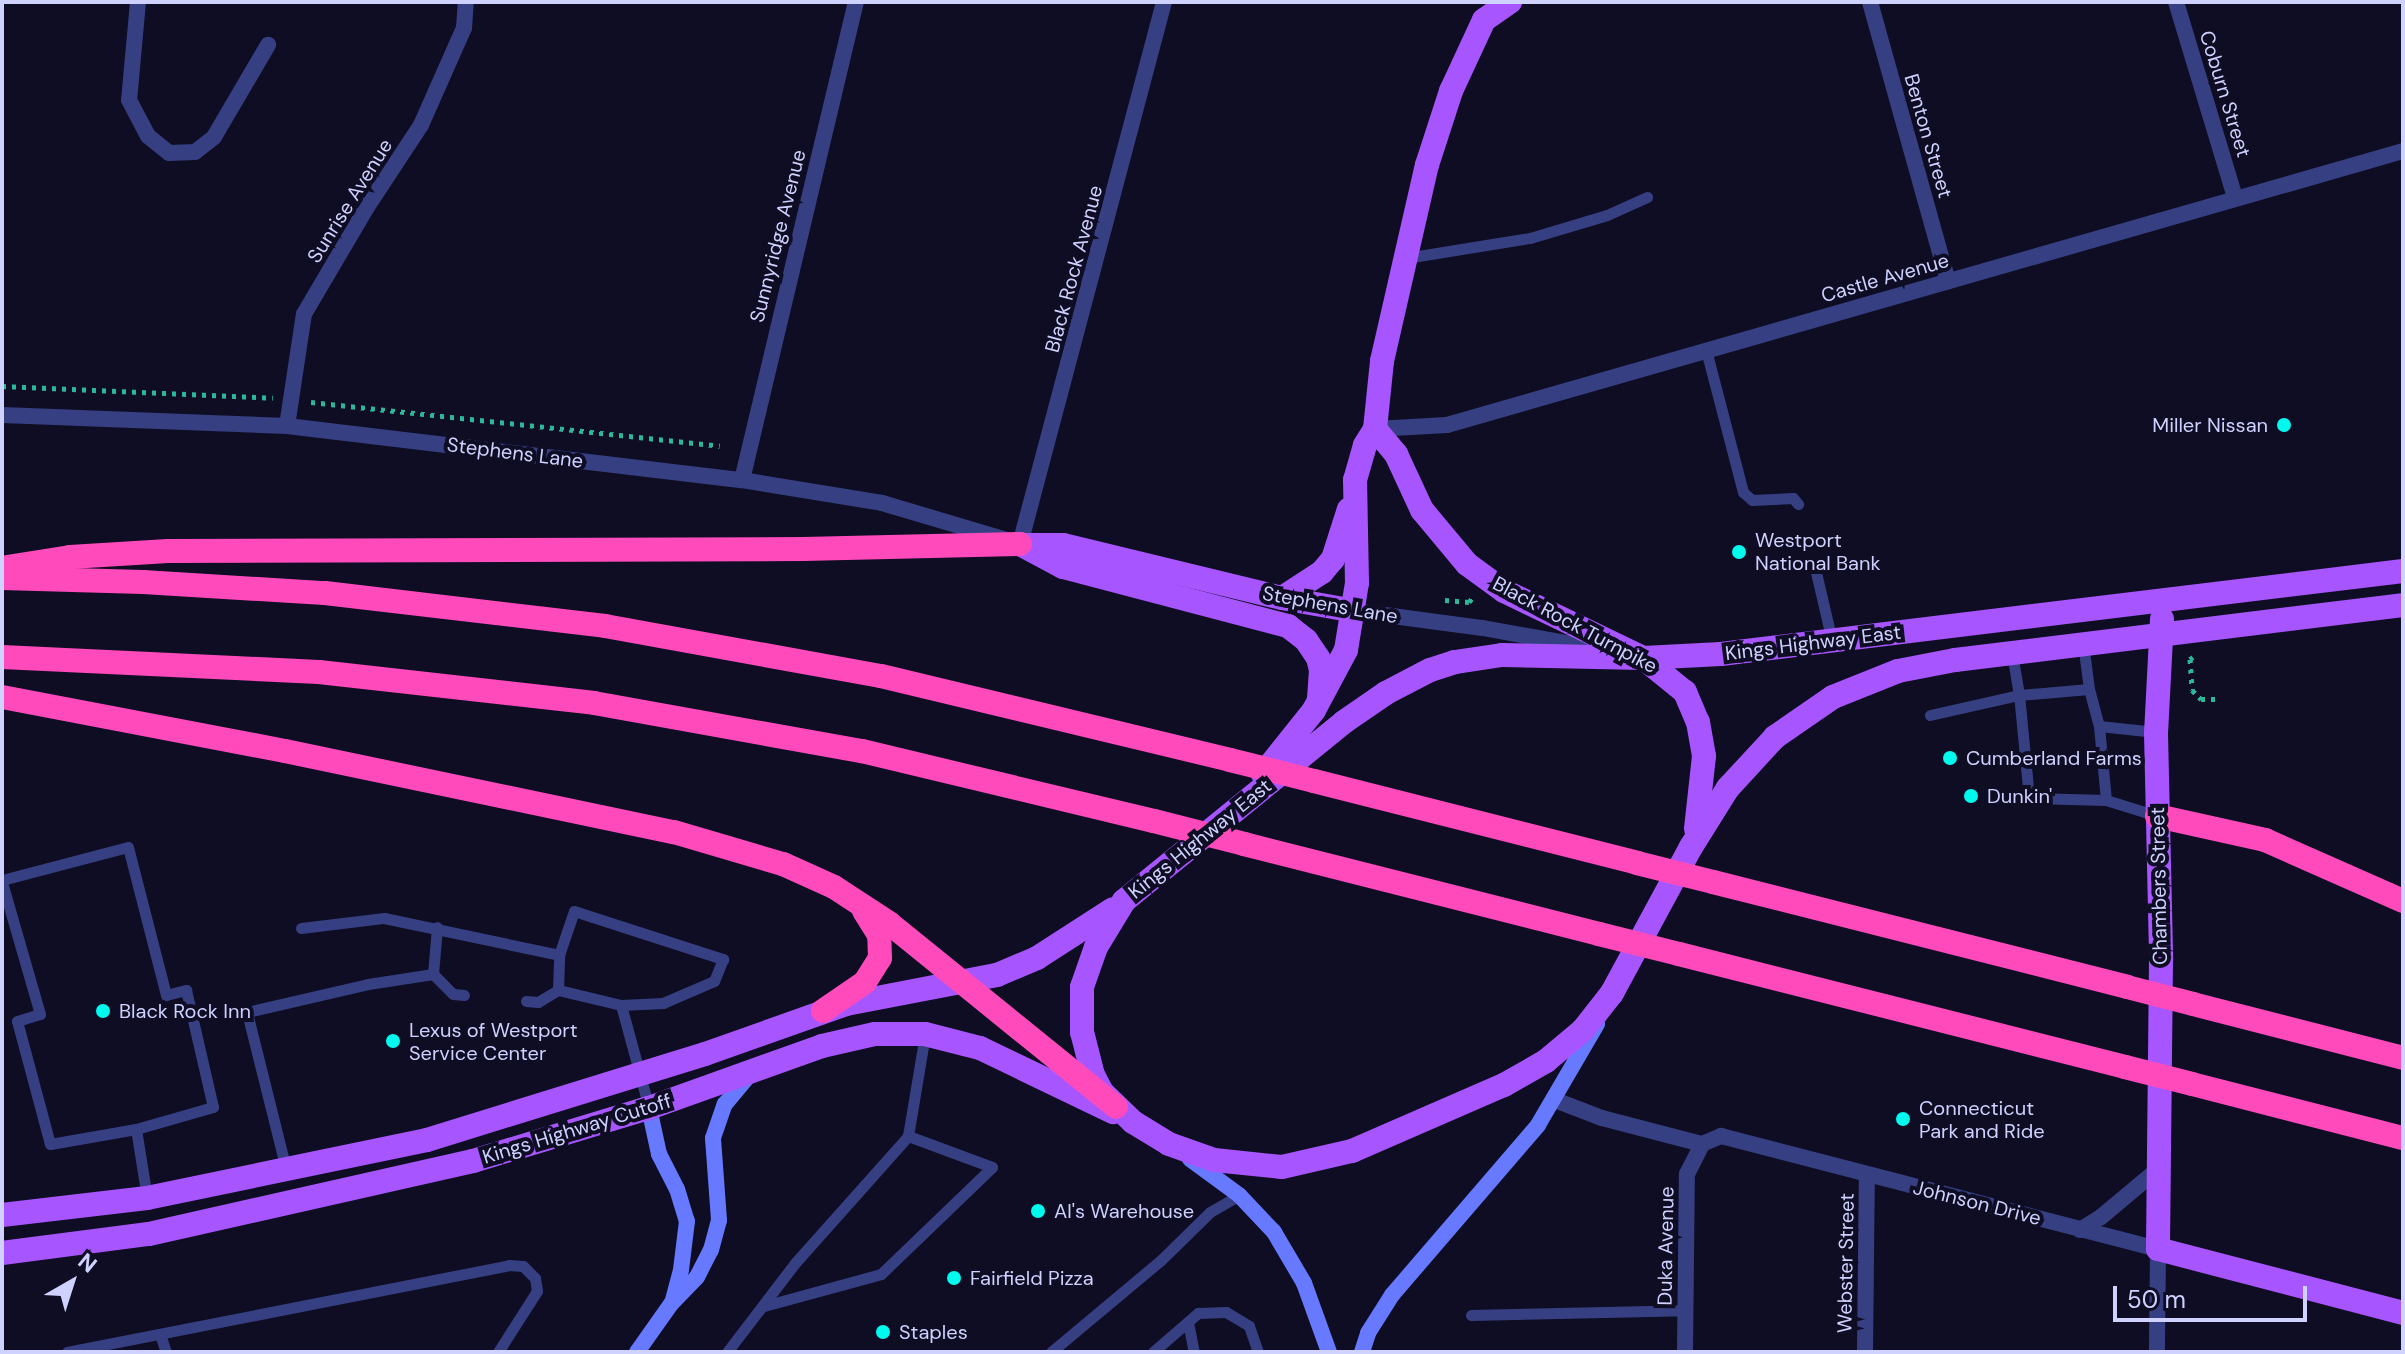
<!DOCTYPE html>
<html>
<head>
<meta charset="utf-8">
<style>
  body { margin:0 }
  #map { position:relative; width:2405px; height:1354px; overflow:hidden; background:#0e0d23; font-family:"DM Sans",sans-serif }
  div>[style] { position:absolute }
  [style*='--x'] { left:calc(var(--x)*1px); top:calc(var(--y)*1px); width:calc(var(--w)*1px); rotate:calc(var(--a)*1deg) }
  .path>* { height:5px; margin-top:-2.5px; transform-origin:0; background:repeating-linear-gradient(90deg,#2bb79a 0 4px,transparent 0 10px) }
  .lane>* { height:11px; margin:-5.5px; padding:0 5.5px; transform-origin:5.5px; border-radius:5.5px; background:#373f83 }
  .street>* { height:16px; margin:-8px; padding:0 8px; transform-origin:8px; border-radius:8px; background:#373f83 }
  .secondary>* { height:16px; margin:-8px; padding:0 8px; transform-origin:8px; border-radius:8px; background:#6679ff }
  .primary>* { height:24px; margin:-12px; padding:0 12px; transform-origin:12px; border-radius:12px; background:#a756ff }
  .highway>* { height:24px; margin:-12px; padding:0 12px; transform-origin:12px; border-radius:12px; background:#ff4abc }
  .highway-bridge>* { height:24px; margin:-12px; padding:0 12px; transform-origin:12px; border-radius:12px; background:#ff4abc }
  .dots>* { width:22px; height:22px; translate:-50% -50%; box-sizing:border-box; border:4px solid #0e0d23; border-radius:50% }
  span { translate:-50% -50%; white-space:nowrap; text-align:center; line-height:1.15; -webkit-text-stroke:8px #0e0d23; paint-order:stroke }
  .street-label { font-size:20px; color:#cfd1ff }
  .poi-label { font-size:20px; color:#cfd1ff }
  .right { translate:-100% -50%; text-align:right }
  .left { translate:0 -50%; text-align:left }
  .frame { position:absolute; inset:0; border:4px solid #cfd1ff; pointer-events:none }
  .north { position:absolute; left:32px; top:1242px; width:80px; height:80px; -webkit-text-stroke:6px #0e0d23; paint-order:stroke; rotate:39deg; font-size:22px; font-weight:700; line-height:32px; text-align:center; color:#cfd1ff }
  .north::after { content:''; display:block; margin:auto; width:28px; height:36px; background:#cfd1ff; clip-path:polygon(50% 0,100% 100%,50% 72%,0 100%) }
  .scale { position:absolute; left:2113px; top:1286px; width:194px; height:36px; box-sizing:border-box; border:4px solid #cfd1ff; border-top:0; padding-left:10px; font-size:24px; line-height:28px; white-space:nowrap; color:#cfd1ff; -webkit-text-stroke:6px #0e0d23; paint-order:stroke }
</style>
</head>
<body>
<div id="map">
  <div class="path">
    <div style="--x:2;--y:386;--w:271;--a:2.5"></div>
    <div style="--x:311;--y:402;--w:411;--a:6.1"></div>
    <div style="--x:1445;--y:600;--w:24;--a:5"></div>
    <div style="--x:1469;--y:602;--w:6;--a:-51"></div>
    <div style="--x:2193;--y:657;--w:4;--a:146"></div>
    <div style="--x:2190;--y:659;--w:31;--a:86"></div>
    <div style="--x:2192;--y:690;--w:13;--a:45"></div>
    <div style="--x:2201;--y:699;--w:17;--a:0"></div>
  </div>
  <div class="lane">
    <div style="--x:1406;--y:258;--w:126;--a:-9.2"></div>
    <div style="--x:1530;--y:238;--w:80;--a:-16.6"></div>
    <div style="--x:1607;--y:215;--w:44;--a:-24.2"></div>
    <div style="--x:1706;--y:350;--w:147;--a:75.4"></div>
    <div style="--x:1743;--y:492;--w:12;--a:42"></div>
    <div style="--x:1752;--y:500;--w:41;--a:-2.8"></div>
    <div style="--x:1793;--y:498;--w:8;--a:50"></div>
    <div style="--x:1815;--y:568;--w:75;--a:76.9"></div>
    <div style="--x:2083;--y:643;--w:46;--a:82.6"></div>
    <div style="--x:1930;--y:715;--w:91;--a:-12.7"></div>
    <div style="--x:2019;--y:695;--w:70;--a:-4.9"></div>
    <div style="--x:2089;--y:689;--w:38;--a:75"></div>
    <div style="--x:2099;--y:726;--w:74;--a:84.6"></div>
    <div style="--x:2106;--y:800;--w:77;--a:-178.5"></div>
    <div style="--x:2029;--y:798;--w:103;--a:-95.5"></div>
    <div style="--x:2019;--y:695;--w:43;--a:-99.5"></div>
    <div style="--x:2099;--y:726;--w:57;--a:6"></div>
    <div style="--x:2106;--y:800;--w:53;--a:17.4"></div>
    <div style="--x:2;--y:880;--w:130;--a:-14.7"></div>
    <div style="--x:128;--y:847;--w:153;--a:75.6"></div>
    <div style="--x:166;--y:995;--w:21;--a:-14"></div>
    <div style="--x:186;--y:990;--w:120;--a:77"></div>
    <div style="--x:213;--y:1107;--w:80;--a:164.1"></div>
    <div style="--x:136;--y:1129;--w:87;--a:170.1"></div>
    <div style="--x:50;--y:1144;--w:127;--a:-105"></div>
    <div style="--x:17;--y:1021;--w:24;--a:-17"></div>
    <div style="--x:40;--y:1014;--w:137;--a:-106.1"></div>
    <div style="--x:301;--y:928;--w:84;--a:-6.9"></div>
    <div style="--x:384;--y:918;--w:179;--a:11.9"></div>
    <div style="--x:433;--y:974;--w:28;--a:45"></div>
    <div style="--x:453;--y:994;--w:11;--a:5"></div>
    <div style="--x:526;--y:1001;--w:12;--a:5"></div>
    <div style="--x:538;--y:1002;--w:23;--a:-31"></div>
    <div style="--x:621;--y:1005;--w:65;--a:-166.6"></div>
    <div style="--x:558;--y:990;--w:35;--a:-88"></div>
    <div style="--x:559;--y:955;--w:46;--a:-71.2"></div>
    <div style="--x:574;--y:911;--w:157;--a:17.9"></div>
    <div style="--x:723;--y:959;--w:24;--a:112"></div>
    <div style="--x:714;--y:981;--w:56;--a:156.7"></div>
    <div style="--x:663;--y:1003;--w:42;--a:177.3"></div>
    <div style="--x:621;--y:1005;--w:107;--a:74.8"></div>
    <div style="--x:136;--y:1129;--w:70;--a:80.9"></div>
    <div style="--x:286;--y:1169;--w:162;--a:-104"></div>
    <div style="--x:247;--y:1012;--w:124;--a:-13"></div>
    <div style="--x:368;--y:984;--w:66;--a:-8.7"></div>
    <div style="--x:433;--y:974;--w:47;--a:-85.1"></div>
    <div style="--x:764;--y:1306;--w:121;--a:-15.3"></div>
    <div style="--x:881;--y:1274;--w:154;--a:-43.9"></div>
    <div style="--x:992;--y:1167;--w:90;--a:-159.7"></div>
    <div style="--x:1471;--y:1315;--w:214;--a:-1.3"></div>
    <div style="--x:1188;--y:1322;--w:31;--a:79"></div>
    <div style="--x:160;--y:1334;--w:19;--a:72"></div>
    <div style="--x:67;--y:1352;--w:450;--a:-11.1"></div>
    <div style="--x:509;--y:1265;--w:14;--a:4"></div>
    <div style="--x:523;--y:1266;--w:17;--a:45"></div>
    <div style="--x:535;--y:1278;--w:13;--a:81"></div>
    <div style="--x:537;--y:1291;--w:72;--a:122.6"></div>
    <div style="--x:727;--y:1352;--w:112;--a:-52.6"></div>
    <div style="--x:795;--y:1263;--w:170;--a:-48.3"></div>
    <div style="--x:908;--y:1136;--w:103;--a:-80.5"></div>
    <div style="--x:1051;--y:1352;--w:143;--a:-39.9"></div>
    <div style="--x:1161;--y:1260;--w:69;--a:-44.4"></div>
    <div style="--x:1210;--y:1212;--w:34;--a:-30"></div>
    <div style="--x:1153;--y:1352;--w:60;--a:-40.9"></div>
    <div style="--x:1198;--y:1313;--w:28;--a:-2"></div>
    <div style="--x:1226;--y:1312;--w:27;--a:31"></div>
    <div style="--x:1249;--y:1326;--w:28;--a:71"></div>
  </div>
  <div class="street">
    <div style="--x:138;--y:2;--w:98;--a:95.2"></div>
    <div style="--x:129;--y:100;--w:41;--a:62.2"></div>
    <div style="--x:148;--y:136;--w:27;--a:39"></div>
    <div style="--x:169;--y:153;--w:26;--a:-2"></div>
    <div style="--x:195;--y:152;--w:24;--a:-38"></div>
    <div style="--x:214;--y:137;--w:107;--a:-59.6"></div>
    <div style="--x:1870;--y:2;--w:290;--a:74.4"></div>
    <div style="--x:2176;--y:2;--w:205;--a:73.2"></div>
    <div style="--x:2;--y:415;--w:285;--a:2.2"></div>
    <div style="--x:287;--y:426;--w:458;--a:6.8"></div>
    <div style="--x:742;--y:480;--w:142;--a:9.3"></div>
    <div style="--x:882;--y:503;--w:144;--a:16.5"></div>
    <div style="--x:1020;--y:544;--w:561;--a:-75.12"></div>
    <div style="--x:287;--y:426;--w:113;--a:-81.4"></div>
    <div style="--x:304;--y:314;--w:124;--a:-59.5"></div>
    <div style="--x:367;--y:207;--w:98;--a:-56.6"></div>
    <div style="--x:421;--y:125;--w:106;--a:-66.1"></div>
    <div style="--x:464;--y:28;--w:26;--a:-86"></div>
    <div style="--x:1375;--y:429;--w:72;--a:-3.2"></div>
    <div style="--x:1447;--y:425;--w:994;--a:-15.99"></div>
    <div style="--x:742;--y:480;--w:491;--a:-76.6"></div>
    <div style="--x:1355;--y:611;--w:129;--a:7.6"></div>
    <div style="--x:1483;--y:628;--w:117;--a:10.3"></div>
    <div style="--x:1555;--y:1100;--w:50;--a:21"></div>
    <div style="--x:1602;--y:1118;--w:103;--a:14.6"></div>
    <div style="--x:2080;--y:1230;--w:25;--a:-32"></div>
    <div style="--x:2101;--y:1217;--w:73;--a:-40"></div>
    <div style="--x:1685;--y:1352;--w:178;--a:-89.4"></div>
    <div style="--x:1687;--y:1174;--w:34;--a:-63"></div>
    <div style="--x:1702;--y:1144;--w:21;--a:-23"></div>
    <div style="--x:1721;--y:1136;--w:451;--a:14.5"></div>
    <div style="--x:2158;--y:1249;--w:103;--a:90.6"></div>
    <div style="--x:1865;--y:1352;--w:177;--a:-89.4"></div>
  </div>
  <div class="secondary">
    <div style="--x:649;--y:1108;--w:47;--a:77.7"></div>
    <div style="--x:659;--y:1154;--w:39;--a:63"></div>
    <div style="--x:677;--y:1189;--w:34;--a:73"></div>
    <div style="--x:687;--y:1221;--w:49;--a:97"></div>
    <div style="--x:681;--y:1270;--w:30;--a:105"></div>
    <div style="--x:1190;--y:1159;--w:61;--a:36.3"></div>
    <div style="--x:1239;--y:1195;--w:51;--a:46.6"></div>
    <div style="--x:1274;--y:1232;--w:59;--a:59.5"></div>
    <div style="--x:1304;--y:1283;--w:73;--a:70.1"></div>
    <div style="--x:637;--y:1352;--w:59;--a:-54.7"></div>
    <div style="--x:671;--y:1304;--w:37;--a:-46"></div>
    <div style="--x:697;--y:1277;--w:30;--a:-63"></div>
    <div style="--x:711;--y:1250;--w:31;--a:-75"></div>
    <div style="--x:719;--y:1220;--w:82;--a:-94.2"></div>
    <div style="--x:713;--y:1138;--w:36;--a:-71"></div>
    <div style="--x:725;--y:1104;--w:39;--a:-50"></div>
    <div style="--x:1362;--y:1352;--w:20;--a:-72"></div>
    <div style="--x:1368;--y:1333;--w:45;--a:-57.7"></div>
    <div style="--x:1392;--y:1295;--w:224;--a:-49.3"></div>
    <div style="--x:1538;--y:1125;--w:117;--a:-59.7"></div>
  </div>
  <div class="primary">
    <div style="--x:1375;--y:429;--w:33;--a:50"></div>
    <div style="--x:1396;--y:454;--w:62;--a:65.1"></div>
    <div style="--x:1422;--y:510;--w:70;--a:50.2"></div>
    <div style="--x:1467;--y:564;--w:46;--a:36.1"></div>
    <div style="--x:1504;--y:591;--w:154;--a:25.7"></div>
    <div style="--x:1643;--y:658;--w:54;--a:39"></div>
    <div style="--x:1685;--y:692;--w:33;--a:67"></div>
    <div style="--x:1698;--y:722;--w:35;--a:80"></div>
    <div style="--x:1704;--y:756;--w:73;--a:96.3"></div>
    <div style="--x:1020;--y:544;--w:49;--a:28.1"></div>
    <div style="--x:1063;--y:567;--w:233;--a:14.7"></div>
    <div style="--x:1288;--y:626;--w:23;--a:38"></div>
    <div style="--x:1306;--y:640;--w:22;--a:56"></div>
    <div style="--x:1318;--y:658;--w:12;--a:76"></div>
    <div style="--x:1321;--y:670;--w:27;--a:94"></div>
    <div style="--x:1026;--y:545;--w:37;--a:0"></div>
    <div style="--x:1063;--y:545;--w:225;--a:13.6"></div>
    <div style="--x:1282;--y:598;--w:74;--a:10.1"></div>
    <div style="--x:2403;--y:571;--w:687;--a:173.06"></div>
    <div style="--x:1721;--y:654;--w:78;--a:177.1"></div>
    <div style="--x:1643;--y:658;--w:141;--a:-178.8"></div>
    <div style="--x:1502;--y:655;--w:48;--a:171.5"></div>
    <div style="--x:1455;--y:662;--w:26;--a:162"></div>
    <div style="--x:1430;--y:670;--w:50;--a:152.4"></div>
    <div style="--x:1386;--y:693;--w:51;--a:145.4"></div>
    <div style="--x:1344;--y:722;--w:284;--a:140.9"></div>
    <div style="--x:1124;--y:901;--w:54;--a:121.3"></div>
    <div style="--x:1096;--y:947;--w:42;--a:109.3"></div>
    <div style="--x:1082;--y:987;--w:45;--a:90"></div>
    <div style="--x:1082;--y:1032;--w:44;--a:75.7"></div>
    <div style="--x:1093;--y:1075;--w:19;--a:62"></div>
    <div style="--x:1102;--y:1092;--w:43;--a:44.1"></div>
    <div style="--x:1133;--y:1122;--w:42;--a:31.4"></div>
    <div style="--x:1169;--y:1144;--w:48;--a:19.6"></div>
    <div style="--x:1214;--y:1160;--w:68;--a:5.9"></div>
    <div style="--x:1282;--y:1167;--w:72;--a:-12.9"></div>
    <div style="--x:1352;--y:1151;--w:166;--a:-23.5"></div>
    <div style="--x:1504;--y:1085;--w:48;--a:-29.7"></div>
    <div style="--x:1546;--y:1061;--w:48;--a:-40"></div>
    <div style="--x:1583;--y:1030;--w:47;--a:-51.9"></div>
    <div style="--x:1612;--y:993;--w:166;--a:-61.6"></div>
    <div style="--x:1691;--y:847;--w:70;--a:-57.9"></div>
    <div style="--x:1728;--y:788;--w:69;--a:-47.3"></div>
    <div style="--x:1775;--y:737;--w:70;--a:-34.6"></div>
    <div style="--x:1833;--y:697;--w:70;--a:-21.8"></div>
    <div style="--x:1898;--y:671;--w:58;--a:-10.9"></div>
    <div style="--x:1955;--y:660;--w:451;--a:-7"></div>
    <div style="--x:1282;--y:598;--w:48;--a:-33"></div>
    <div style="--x:1322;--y:572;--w:17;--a:-50"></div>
    <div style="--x:1333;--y:559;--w:52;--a:-72.3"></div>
    <div style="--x:2162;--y:619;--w:114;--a:93"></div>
    <div style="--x:2156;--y:733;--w:227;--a:88.7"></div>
    <div style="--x:2161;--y:960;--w:289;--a:90.6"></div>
    <div style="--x:2158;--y:1249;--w:253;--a:14.6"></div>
    <div style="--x:1263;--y:774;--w:82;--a:-51.4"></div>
    <div style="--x:1314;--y:710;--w:68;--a:-61.9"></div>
    <div style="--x:1346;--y:650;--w:68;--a:-80.7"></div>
    <div style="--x:1357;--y:583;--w:103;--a:-91.1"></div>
    <div style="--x:1355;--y:480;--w:36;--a:-74"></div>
    <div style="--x:1365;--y:445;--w:19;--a:-58"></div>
    <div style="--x:1375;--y:429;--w:68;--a:-84.1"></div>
    <div style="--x:1382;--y:361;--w:201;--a:-77.1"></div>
    <div style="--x:1427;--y:165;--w:78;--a:-72"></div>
    <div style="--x:1451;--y:91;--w:78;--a:-65.1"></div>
    <div style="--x:1484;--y:20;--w:32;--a:-35"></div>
    <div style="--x:2;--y:1215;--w:146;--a:-6.7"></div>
    <div style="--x:147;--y:1198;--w:286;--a:-11.7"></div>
    <div style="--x:427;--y:1140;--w:291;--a:-17.2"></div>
    <div style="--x:705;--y:1054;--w:150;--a:-19.5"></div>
    <div style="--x:846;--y:1004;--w:154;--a:-10.9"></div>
    <div style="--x:997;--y:975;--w:43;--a:-23"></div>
    <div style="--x:1037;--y:958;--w:90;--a:-32.8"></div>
    <div style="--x:2;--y:1253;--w:148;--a:-7.4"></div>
    <div style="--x:149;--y:1234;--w:332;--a:-12.7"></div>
    <div style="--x:473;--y:1161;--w:184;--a:-16.8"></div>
    <div style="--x:649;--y:1108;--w:184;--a:-19.7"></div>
    <div style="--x:822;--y:1046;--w:54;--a:-12.8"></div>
    <div style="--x:875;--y:1034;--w:50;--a:0"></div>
    <div style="--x:925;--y:1034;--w:57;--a:14.3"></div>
    <div style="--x:980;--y:1048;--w:148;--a:25.7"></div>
  </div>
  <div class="highway">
    <div style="--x:7;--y:567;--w:64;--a:-9"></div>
    <div style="--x:70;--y:557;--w:98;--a:-3.5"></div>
    <div style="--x:168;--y:551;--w:635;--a:-0.18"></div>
    <div style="--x:803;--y:549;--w:217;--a:-1.3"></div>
    <div style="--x:2;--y:578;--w:141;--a:1.6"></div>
    <div style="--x:143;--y:582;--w:182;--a:3.5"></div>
    <div style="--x:325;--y:593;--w:282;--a:6.7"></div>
    <div style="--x:605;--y:626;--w:280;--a:10.3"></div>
    <div style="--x:881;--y:676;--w:359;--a:13.5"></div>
    <div style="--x:2;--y:657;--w:317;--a:2.7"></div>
    <div style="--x:319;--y:672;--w:277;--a:6.4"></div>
    <div style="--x:594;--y:703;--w:272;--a:10.2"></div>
    <div style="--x:862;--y:751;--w:300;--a:13.5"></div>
    <div style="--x:2;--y:697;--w:288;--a:10.8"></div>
    <div style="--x:285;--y:751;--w:397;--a:11.8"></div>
    <div style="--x:674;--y:832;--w:114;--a:16.4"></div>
    <div style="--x:783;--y:864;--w:56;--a:24.3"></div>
    <div style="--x:834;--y:887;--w:66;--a:33.2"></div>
    <div style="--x:889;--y:923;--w:292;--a:39"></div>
    <div style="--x:1314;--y:781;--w:333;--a:14.2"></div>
    <div style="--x:2157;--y:816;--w:111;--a:12.5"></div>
    <div style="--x:2265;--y:840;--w:151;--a:23.8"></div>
    <div style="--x:1244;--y:844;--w:366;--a:14.2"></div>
    <div style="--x:1713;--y:882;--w:427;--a:14.2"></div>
    <div style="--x:1679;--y:954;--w:460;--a:14.2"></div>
    <div style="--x:2193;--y:1004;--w:217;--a:14.4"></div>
    <div style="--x:823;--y:1011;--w:51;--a:-34.6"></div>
    <div style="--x:865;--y:982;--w:28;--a:-58"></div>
    <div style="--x:880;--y:958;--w:23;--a:-92"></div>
    <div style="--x:879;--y:935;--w:28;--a:-122"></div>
    <div style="--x:2192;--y:1084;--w:218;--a:14.4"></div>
  </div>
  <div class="highway-bridge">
    <div style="--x:1230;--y:760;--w:87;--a:14"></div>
    <div style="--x:1154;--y:821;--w:93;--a:14.3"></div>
    <div style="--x:1637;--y:863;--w:78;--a:14"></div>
    <div style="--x:1599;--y:934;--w:82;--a:14"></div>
    <div style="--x:2127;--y:987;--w:68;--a:14.4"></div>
    <div style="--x:2125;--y:1067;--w:69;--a:14.2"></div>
  </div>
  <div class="dots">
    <div style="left:2284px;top:425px;background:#00faee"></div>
    <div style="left:1739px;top:552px;background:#00faee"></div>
    <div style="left:1950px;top:758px;background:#00faee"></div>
    <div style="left:1971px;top:796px;background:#00faee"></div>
    <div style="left:103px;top:1011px;background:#00faee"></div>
    <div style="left:393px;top:1041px;background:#00faee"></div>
    <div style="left:1903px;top:1119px;background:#00faee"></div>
    <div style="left:1038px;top:1211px;background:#00faee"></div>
    <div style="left:954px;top:1278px;background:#00faee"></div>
    <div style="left:883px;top:1332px;background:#00faee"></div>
  </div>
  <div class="street-label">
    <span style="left:2225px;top:94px;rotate:73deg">Coburn Street</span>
    <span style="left:1928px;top:136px;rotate:74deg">Benton Street</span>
    <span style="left:350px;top:201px;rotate:-58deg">Sunrise Avenue</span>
    <span style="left:778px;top:236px;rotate:-76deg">Sunnyridge Avenue</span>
    <span style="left:1074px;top:269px;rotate:-75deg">Black Rock Avenue</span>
    <span style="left:1885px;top:278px;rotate:-16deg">Castle Avenue</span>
    <span style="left:515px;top:453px;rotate:7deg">Stephens Lane</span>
    <span style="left:1330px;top:605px;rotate:10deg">Stephens Lane</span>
    <span style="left:1575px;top:625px;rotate:28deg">Black Rock Turnpike</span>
    <span style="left:1813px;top:643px;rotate:-7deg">Kings Highway East</span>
    <span style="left:1200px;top:839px;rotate:-39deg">Kings Highway East</span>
    <span style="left:2159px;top:886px;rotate:-91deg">Chambers Street</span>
    <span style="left:577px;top:1129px;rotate:-17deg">Kings Highway Cutoff</span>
    <span style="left:1977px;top:1203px;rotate:14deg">Johnson Drive</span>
    <span style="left:1666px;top:1246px;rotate:-89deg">Duka Avenue</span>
    <span style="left:1846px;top:1263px;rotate:-89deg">Webster Street</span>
  </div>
  <div class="poi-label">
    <span class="right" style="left:2268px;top:425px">Miller Nissan</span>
    <span class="left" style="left:1755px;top:552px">Westport<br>National Bank</span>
    <span class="left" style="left:1966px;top:758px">Cumberland Farms</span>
    <span class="left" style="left:1987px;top:796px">Dunkin'</span>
    <span class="left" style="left:119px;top:1011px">Black Rock Inn</span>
    <span class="left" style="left:409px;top:1042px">Lexus of Westport<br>Service Center</span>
    <span class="left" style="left:1919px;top:1120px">Connecticut<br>Park and Ride</span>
    <span class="left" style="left:1054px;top:1211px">Al's Warehouse</span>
    <span class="left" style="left:970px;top:1278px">Fairfield Pizza</span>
    <span class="left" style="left:899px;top:1332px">Staples</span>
  </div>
  <div class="frame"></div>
  <div class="north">N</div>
  <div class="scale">50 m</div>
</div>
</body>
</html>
